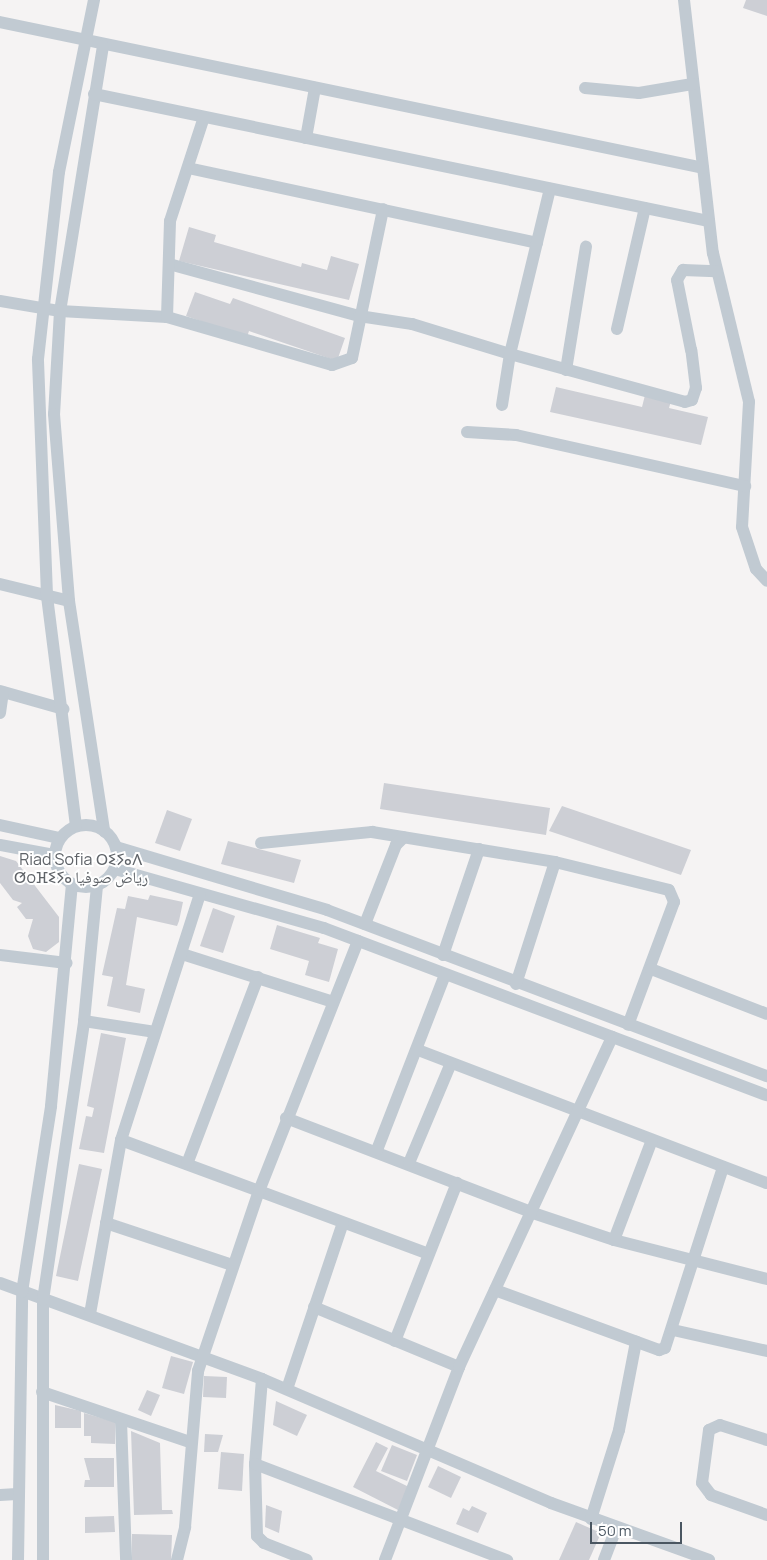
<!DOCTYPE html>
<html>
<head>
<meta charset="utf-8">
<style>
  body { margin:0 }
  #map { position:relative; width:767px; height:1560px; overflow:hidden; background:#f5f3f3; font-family:Manrope,"Noto Naskh Arabic","Noto Sans Tifinagh",sans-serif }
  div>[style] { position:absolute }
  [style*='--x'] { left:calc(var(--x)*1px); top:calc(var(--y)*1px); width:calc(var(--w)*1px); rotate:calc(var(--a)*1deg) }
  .building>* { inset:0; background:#cdcfd5 }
  .minor>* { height:12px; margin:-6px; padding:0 6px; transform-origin:6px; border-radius:6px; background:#c1cad2 }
  .minor>.ring { margin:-6px; padding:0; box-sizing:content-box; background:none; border:12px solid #c1cad2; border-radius:50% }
  span { translate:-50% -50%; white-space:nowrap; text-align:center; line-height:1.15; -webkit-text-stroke:4px #fff; paint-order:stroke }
  .neighbourhood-label { font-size:16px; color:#5f6368 }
  .scale { position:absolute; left:590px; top:1522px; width:92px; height:22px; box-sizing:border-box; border:2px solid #4a5661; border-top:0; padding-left:6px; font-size:15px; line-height:18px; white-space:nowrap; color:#4a5661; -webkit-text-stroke:4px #fff; paint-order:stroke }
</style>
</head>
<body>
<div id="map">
  <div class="building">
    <div style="clip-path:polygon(746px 0,767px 0,767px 16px,743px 8px)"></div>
    <div style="clip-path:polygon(189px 227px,216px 235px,214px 242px,301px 267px,302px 263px,327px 270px,331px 256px,359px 264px,349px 300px,179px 261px)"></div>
    <div style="clip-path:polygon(195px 292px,230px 304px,233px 298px,345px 338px,337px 361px,249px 331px,247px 337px,186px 316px)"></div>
    <div style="clip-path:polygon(556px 387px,642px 407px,645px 395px,671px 401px,669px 408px,708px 417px,701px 445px,550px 412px)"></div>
    <div style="clip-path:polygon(384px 783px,550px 808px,546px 835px,380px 809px)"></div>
    <div style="clip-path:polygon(562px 806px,691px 850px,681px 875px,549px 831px)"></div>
    <div style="clip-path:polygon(167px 810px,192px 819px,180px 851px,155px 843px)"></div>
    <div style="clip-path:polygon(228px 841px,301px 860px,294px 883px,221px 864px)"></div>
    <div style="clip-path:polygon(0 856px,16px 861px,59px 917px,59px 942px,46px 952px,33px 949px,28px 936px,33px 919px,26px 919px,17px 907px,22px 903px,13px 900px,0 883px)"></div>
    <div style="clip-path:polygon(150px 895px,183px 902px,179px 921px,177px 926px,137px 917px,126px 985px,145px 989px,140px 1013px,107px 1006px,113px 977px,102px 975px,117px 908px,125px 909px,128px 896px,148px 900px)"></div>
    <div style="clip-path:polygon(213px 908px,235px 916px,223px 953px,200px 946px)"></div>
    <div style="clip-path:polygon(277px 925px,320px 938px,318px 943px,338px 949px,329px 982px,305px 975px,309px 961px,270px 949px)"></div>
    <div style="clip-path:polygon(101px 1033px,126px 1038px,104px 1153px,79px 1149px,86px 1116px,92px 1117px,94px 1108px,87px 1106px)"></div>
    <div style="clip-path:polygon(79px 1164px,102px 1169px,78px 1281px,56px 1276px)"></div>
    <div style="clip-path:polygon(171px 1356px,193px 1362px,184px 1394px,162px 1388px)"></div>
    <div style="clip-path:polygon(204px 1376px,227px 1377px,226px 1398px,203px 1397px)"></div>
    <div style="clip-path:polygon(147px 1390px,160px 1395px,151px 1416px,138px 1410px)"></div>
    <div style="clip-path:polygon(276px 1401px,307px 1415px,297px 1436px,273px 1425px)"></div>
    <div style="clip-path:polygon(55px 1405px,81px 1411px,81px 1428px,55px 1428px)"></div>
    <div style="clip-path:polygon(84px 1413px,115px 1422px,115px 1444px,91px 1443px,91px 1436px,84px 1436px)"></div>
    <div style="clip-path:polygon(131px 1431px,160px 1443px,162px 1510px,172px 1510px,173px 1514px,134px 1515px)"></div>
    <div style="clip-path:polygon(205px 1434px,223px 1435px,218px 1452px,204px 1452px)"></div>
    <div style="clip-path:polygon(376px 1442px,388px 1448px,376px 1471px,409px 1487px,398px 1510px,353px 1487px)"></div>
    <div style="clip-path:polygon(392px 1445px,417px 1455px,407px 1481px,381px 1471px)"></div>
    <div style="clip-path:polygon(221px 1452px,244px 1454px,242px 1491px,218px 1489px)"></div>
    <div style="clip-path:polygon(84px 1458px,114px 1458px,114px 1487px,84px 1487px,85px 1480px,90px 1480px)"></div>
    <div style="clip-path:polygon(438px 1466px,461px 1477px,451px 1498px,428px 1487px)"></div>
    <div style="clip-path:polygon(266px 1505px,282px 1511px,279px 1533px,265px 1527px)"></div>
    <div style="clip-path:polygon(472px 1506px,487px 1513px,478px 1533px,456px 1524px,463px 1508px,469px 1511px)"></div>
    <div style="clip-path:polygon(114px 1516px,115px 1532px,85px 1533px,85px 1517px)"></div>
    <div style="clip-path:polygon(576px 1522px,601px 1533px,589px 1560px,559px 1560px)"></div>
    <div style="clip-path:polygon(132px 1534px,172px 1535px,171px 1560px,132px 1560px)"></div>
  </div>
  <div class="minor">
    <div style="--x:684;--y:0;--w:255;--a:83.5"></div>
    <div style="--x:713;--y:253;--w:153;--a:76.4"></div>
    <div style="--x:749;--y:402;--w:125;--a:93.2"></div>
    <div style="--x:742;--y:527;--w:44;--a:71.6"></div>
    <div style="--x:756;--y:569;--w:16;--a:47"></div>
    <div style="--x:0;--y:22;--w:718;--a:11.73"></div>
    <div style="--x:103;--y:46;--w:268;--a:99.2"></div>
    <div style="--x:60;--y:311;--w:103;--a:93.3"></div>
    <div style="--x:54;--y:414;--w:188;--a:85.4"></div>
    <div style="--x:69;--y:601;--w:233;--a:81.3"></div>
    <div style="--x:585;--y:88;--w:54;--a:5.3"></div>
    <div style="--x:639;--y:93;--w:54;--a:-9.6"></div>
    <div style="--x:94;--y:94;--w:628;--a:11.67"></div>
    <div style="--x:306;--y:138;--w:51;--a:-79.8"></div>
    <div style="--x:188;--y:168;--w:357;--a:12.1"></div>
    <div style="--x:169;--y:264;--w:197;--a:15.3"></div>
    <div style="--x:359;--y:316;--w:54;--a:8.6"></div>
    <div style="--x:412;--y:324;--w:102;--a:17"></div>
    <div style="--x:510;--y:354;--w:170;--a:-76.4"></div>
    <div style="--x:0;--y:301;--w:61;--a:9.5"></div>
    <div style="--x:60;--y:311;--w:107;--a:3.2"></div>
    <div style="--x:167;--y:317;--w:172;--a:16.2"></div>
    <div style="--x:332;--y:365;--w:21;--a:-19"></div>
    <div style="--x:352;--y:358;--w:152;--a:-78.2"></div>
    <div style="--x:167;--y:317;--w:96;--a:-88.2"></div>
    <div style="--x:170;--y:221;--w:109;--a:-71.9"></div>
    <div style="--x:617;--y:329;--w:124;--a:-77"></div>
    <div style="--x:566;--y:370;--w:125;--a:-80.8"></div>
    <div style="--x:502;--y:405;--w:52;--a:-81.1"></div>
    <div style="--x:510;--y:354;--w:181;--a:15.3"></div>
    <div style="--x:685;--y:402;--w:7;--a:-16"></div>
    <div style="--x:692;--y:400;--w:13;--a:-72"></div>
    <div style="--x:696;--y:388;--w:38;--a:-97"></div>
    <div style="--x:691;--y:350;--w:71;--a:-101.3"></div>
    <div style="--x:677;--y:280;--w:12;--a:-59"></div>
    <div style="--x:683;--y:270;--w:33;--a:2"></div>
    <div style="--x:467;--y:432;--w:49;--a:3.5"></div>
    <div style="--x:516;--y:435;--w:235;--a:12.6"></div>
    <div style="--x:0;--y:584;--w:71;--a:13.8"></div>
    <div style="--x:0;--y:691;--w:66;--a:15.9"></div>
    <div style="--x:0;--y:713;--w:21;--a:-82"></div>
    <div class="ring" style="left:55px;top:825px;width:50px;height:50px"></div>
    <div style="--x:0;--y:825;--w:60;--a:12.4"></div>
    <div style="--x:76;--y:826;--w:233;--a:-97.2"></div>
    <div style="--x:47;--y:595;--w:236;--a:-92.2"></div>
    <div style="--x:38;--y:359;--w:188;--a:-83.6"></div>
    <div style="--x:59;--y:172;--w:176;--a:-78.5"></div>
    <div style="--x:261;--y:843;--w:112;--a:-5.7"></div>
    <div style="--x:372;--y:832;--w:185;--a:9.3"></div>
    <div style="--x:555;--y:862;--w:117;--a:13.8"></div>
    <div style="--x:669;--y:890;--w:13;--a:67"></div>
    <div style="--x:674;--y:902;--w:131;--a:110.5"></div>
    <div style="--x:0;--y:845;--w:55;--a:10.5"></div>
    <div style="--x:116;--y:847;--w:220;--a:16.6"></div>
    <div style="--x:327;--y:910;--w:470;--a:20.7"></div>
    <div style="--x:115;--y:869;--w:217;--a:15.8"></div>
    <div style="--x:324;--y:928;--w:473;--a:20.7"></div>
    <div style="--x:365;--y:924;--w:85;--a:-68.6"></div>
    <div style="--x:396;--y:845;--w:11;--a:-45"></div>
    <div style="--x:182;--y:954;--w:158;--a:17.6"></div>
    <div style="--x:0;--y:955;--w:67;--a:6.8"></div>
    <div style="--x:443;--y:955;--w:112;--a:-71.2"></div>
    <div style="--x:651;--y:969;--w:124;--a:21.2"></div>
    <div style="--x:516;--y:984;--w:128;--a:-72.3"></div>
    <div style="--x:84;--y:1021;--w:72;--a:8.8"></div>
    <div style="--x:418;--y:1050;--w:373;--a:20.9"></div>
    <div style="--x:286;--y:1118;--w:265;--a:21"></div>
    <div style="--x:533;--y:1213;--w:85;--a:18.4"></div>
    <div style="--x:614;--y:1240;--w:158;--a:14.3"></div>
    <div style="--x:121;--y:1140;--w:325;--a:20.3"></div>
    <div style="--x:377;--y:1150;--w:188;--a:-68.8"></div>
    <div style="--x:409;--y:1163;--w:108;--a:-67.2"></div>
    <div style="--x:187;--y:1164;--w:200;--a:-69.2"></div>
    <div style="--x:106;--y:1223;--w:133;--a:18.4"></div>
    <div style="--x:614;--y:1240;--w:107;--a:-69.2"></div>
    <div style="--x:0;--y:1283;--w:279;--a:20.1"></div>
    <div style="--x:262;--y:1379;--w:314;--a:23.2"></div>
    <div style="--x:551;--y:1503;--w:168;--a:19.8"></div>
    <div style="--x:495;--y:1290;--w:175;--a:20.1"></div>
    <div style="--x:659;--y:1350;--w:6;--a:-18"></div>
    <div style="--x:665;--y:1348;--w:190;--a:-72.2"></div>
    <div style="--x:314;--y:1307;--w:157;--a:22.5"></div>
    <div style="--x:90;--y:1314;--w:177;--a:-79.9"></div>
    <div style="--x:121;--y:1140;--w:258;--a:-72.2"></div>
    <div style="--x:673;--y:1330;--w:96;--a:12.6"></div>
    <div style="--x:395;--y:1341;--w:170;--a:-68.6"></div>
    <div style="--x:262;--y:1379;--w:85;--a:94.7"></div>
    <div style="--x:255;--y:1464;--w:72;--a:88.4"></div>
    <div style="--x:257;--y:1536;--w:10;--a:45"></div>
    <div style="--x:264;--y:1543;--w:46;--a:21.6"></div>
    <div style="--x:287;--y:1389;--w:175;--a:-71.4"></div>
    <div style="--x:42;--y:1392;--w:156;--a:18.7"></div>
    <div style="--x:121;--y:1421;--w:139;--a:87.9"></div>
    <div style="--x:767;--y:1440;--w:49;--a:-162.3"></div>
    <div style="--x:720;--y:1425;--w:12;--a:156"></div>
    <div style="--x:709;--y:1430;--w:53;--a:97.5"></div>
    <div style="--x:702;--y:1483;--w:15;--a:53"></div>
    <div style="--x:711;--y:1495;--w:59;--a:19.7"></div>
    <div style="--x:255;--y:1464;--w:270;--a:20.9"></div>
    <div style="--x:0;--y:1495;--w:17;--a:-3"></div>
    <div style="--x:591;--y:1519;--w:93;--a:-72.5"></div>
    <div style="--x:619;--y:1430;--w:90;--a:-79.1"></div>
    <div style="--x:18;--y:1560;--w:268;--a:-89.1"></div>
    <div style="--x:22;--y:1292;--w:188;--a:-81.1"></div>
    <div style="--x:51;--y:1106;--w:222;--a:-84.6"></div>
    <div style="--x:43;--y:1560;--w:260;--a:-90"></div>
    <div style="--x:43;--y:1300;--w:282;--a:-81.6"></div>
    <div style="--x:84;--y:1021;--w:136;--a:-84.5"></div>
    <div style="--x:177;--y:1560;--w:34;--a:-76"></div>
    <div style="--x:185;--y:1527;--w:157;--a:-85.2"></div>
    <div style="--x:198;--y:1371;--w:190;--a:-71.3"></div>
    <div style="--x:259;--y:1191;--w:269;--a:-68.4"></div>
    <div style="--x:385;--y:1560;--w:207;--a:-69"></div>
    <div style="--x:459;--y:1367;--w:364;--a:-65.1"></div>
    <div style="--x:604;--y:1560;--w:33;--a:-69"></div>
  </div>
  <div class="neighbourhood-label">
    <span style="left:81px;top:868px">Riad Sofia ⵔⵉⵢⴰⴷ<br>ⵚoⴼⵉⵢⴰ رياض صوفيا</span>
  </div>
  <div class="scale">50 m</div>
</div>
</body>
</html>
